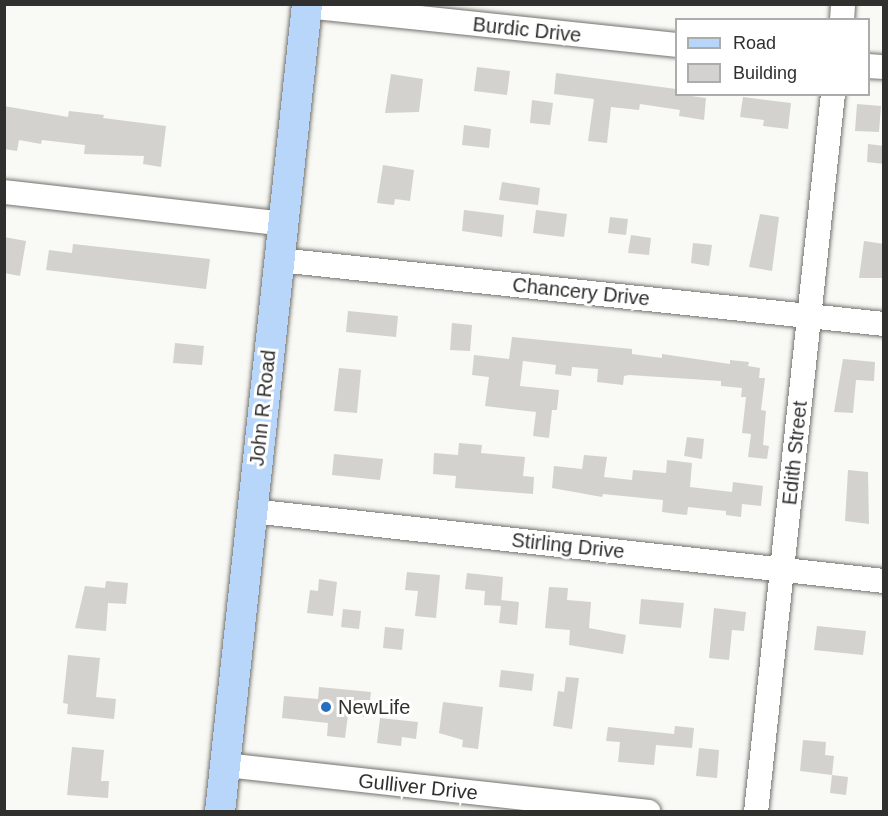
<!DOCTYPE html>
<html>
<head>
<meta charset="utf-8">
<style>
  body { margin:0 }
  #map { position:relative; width:888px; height:816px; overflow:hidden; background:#f9f9f5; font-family:Helvetica,sans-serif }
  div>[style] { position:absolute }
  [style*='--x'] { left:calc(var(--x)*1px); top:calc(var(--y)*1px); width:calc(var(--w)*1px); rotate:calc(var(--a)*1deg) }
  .building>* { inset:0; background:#d3d2cf }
  .roads { filter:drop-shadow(0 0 2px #73726f) drop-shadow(0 0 2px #73726f) }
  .minor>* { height:24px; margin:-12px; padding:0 12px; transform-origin:12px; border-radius:12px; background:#fff }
  .major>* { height:30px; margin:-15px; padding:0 15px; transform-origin:15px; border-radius:15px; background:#b8d6fa }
  .dots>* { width:16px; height:16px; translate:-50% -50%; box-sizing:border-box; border:3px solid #fff; border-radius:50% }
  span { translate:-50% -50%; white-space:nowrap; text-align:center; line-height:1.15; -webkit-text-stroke:6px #fff; paint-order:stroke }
  .street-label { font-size:20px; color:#30302f }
  .poi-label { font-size:20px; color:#30302f }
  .left { translate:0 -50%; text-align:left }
  .frame { position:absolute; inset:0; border:6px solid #30302f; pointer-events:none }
  .legend { position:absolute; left:675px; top:18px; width:195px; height:78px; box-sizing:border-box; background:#fff; border:2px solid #acacac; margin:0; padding:8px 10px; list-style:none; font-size:18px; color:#30302f }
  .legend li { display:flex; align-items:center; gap:12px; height:30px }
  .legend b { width:30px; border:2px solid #acacac }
</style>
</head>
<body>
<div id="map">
  <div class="building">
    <div style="clip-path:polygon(477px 67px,510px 71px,507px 95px,474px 91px)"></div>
    <div style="clip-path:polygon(556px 73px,676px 89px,676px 94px,706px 98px,704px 120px,679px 116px,680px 110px,640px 104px,639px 110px,611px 107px,607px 143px,588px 141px,594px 99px,554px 94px)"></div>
    <div style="clip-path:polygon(391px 74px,423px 79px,419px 112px,385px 113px)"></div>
    <div style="clip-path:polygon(743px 97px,791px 103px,788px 129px,763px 126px,764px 120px,740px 117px)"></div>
    <div style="clip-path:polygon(532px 100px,553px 103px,550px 125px,530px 123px)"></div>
    <div style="clip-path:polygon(857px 104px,881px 106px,879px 132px,855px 131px)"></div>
    <div style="clip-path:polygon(4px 106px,68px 117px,69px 111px,104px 115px,103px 118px,166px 126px,161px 167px,143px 164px,144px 156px,84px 154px,85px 145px,42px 140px,41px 144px,19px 140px,17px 151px,4px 149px)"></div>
    <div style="clip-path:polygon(464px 125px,491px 129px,489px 148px,462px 145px)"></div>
    <div style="clip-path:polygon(868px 144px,884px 146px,884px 164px,867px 162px)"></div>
    <div style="clip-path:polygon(383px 165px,414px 170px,410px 201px,395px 199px,394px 205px,377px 203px)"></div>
    <div style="clip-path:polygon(502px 182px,540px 188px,538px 205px,499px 200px)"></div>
    <div style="clip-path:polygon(464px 210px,504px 215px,502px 237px,462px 231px)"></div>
    <div style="clip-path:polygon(536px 210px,567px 214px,564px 237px,533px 233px)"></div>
    <div style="clip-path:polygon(760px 214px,779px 217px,772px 271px,749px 267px)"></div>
    <div style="clip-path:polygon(610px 217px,628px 219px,626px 235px,608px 233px)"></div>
    <div style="clip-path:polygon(631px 235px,651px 238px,649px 255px,628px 253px)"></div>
    <div style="clip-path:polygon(4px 237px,26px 241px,20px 276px,4px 273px)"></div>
    <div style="clip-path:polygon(864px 241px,884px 244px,884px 278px,859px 278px)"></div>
    <div style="clip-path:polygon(693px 243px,712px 245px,709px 266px,691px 263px)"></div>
    <div style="clip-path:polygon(73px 244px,210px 259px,206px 289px,46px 270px,49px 250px,72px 253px)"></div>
    <div style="clip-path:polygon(348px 311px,398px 316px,396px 337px,346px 332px)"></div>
    <div style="clip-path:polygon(452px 323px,472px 325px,470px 351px,450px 350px)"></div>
    <div style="clip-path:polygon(512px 337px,632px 349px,632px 354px,662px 358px,662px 354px,730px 364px,730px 360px,749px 362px,748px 366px,760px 368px,759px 378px,765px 378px,761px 410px,766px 411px,763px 445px,769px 446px,767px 459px,748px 457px,751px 434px,742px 433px,746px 397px,741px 397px,742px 388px,721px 386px,721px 381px,629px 375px,624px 376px,623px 385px,597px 382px,598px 369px,572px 367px,571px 376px,555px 374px,556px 365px,523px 361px,520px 386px,559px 390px,557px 410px,552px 410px,549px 438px,533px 436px,536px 412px,485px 406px,489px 377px,472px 375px,474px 355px,509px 359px)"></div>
    <div style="clip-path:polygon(175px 343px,204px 346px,202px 365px,173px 363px)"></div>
    <div style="clip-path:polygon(843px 359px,875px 362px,874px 381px,856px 380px,853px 413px,834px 412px)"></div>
    <div style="clip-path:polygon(339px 368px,361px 370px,357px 413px,334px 411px)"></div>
    <div style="clip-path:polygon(687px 437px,704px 439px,702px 459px,684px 456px)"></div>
    <div style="clip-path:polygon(459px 443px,482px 445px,481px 453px,525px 457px,523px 476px,534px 477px,533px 494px,455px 488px,456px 476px,433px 474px,434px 453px,458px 455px)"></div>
    <div style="clip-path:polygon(334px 454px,383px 459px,380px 480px,332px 475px)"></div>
    <div style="clip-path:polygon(584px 455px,607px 457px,604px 477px,632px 480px,633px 470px,666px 473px,667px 460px,692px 463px,690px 487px,732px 492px,733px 482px,763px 486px,761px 506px,742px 504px,741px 517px,726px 515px,726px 511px,688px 507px,687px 515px,677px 514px,662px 512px,663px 500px,603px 494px,602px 497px,552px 488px,554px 466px,582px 469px)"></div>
    <div style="clip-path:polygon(848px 470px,868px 472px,869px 524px,845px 521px)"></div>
    <div style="clip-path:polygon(407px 572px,440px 575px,436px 618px,415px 616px,418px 591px,405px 590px)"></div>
    <div style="clip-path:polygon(467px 573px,503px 577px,501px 604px,501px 600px,519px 602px,517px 625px,499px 623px,501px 606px,484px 605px,485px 591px,465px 589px)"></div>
    <div style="clip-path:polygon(319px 579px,337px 582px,333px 616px,307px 613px,310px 590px,318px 591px)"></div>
    <div style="clip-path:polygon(106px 581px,128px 583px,126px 604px,108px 603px,106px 631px,75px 628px,85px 586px,105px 588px)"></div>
    <div style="clip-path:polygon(549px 587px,568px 588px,567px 600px,591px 602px,589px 628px,626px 635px,623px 654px,569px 645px,570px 630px,545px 628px)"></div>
    <div style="clip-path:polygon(641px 599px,684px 603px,681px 628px,639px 624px)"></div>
    <div style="clip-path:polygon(714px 608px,746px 612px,744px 631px,732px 630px,729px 660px,709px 658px)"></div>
    <div style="clip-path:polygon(343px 609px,361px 611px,359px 629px,341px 627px)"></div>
    <div style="clip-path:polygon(817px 626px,866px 631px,863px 655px,814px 650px)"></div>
    <div style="clip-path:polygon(385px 627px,404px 629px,402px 650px,383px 648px)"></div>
    <div style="clip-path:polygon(68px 655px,100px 658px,96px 697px,116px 699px,114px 719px,67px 714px,68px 704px,63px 703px)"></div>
    <div style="clip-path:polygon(501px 670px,534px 674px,532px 691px,499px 687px)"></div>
    <div style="clip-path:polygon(566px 677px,579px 678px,572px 729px,553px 726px,558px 691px,564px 692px)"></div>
    <div style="clip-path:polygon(319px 687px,371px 692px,368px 717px,348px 715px,345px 738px,327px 736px,328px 723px,282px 718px,284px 696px,318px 699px)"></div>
    <div style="clip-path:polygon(443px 702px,483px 707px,478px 749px,462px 747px,463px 740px,439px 733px)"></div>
    <div style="clip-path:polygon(380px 718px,418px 722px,416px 739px,402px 737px,401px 746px,377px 743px)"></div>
    <div style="clip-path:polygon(675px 726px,694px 728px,692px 748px,656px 745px,654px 765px,618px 762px,620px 742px,606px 741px,608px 727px,674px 734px)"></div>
    <div style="clip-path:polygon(803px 740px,826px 742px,825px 755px,834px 756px,832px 775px,800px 771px)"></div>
    <div style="clip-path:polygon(72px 747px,104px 750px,101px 781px,109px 781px,108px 798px,67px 795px)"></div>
    <div style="clip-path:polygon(699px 748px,719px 750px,717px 778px,696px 776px)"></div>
    <div style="clip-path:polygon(832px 775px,848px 777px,846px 795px,830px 793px)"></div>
  </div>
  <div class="roads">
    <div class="minor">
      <div style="--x:306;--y:6;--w:372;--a:6"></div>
      <div style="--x:842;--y:20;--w:16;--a:-86"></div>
      <div style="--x:868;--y:66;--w:16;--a:4"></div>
      <div style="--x:4;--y:192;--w:281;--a:6.5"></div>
      <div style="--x:279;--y:260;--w:608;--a:6.04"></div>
      <div style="--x:252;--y:511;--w:636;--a:6.32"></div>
      <div style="--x:225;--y:765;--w:426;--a:6.3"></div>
      <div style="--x:756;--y:812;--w:722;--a:-83.88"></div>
    </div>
    <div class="major">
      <div style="--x:220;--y:812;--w:813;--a:-83.85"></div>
    </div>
  </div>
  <div class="dots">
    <div style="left:326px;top:707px;background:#246fbf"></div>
  </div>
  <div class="street-label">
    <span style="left:527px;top:30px;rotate:6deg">Burdic Drive</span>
    <span style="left:581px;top:292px;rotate:6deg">Chancery Drive</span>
    <span style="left:263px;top:408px;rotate:-84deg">John R Road</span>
    <span style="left:795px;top:453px;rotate:-84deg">Edith Street</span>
    <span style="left:568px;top:546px;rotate:6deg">Stirling Drive</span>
    <span style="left:418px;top:787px;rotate:6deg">Gulliver Drive</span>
  </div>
  <div class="poi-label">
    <span class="left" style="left:338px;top:707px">NewLife</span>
  </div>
  <div class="frame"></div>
  <ul class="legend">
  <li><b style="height:8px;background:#b8d6fa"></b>Road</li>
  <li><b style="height:16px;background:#d3d2cf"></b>Building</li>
  </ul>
</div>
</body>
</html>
